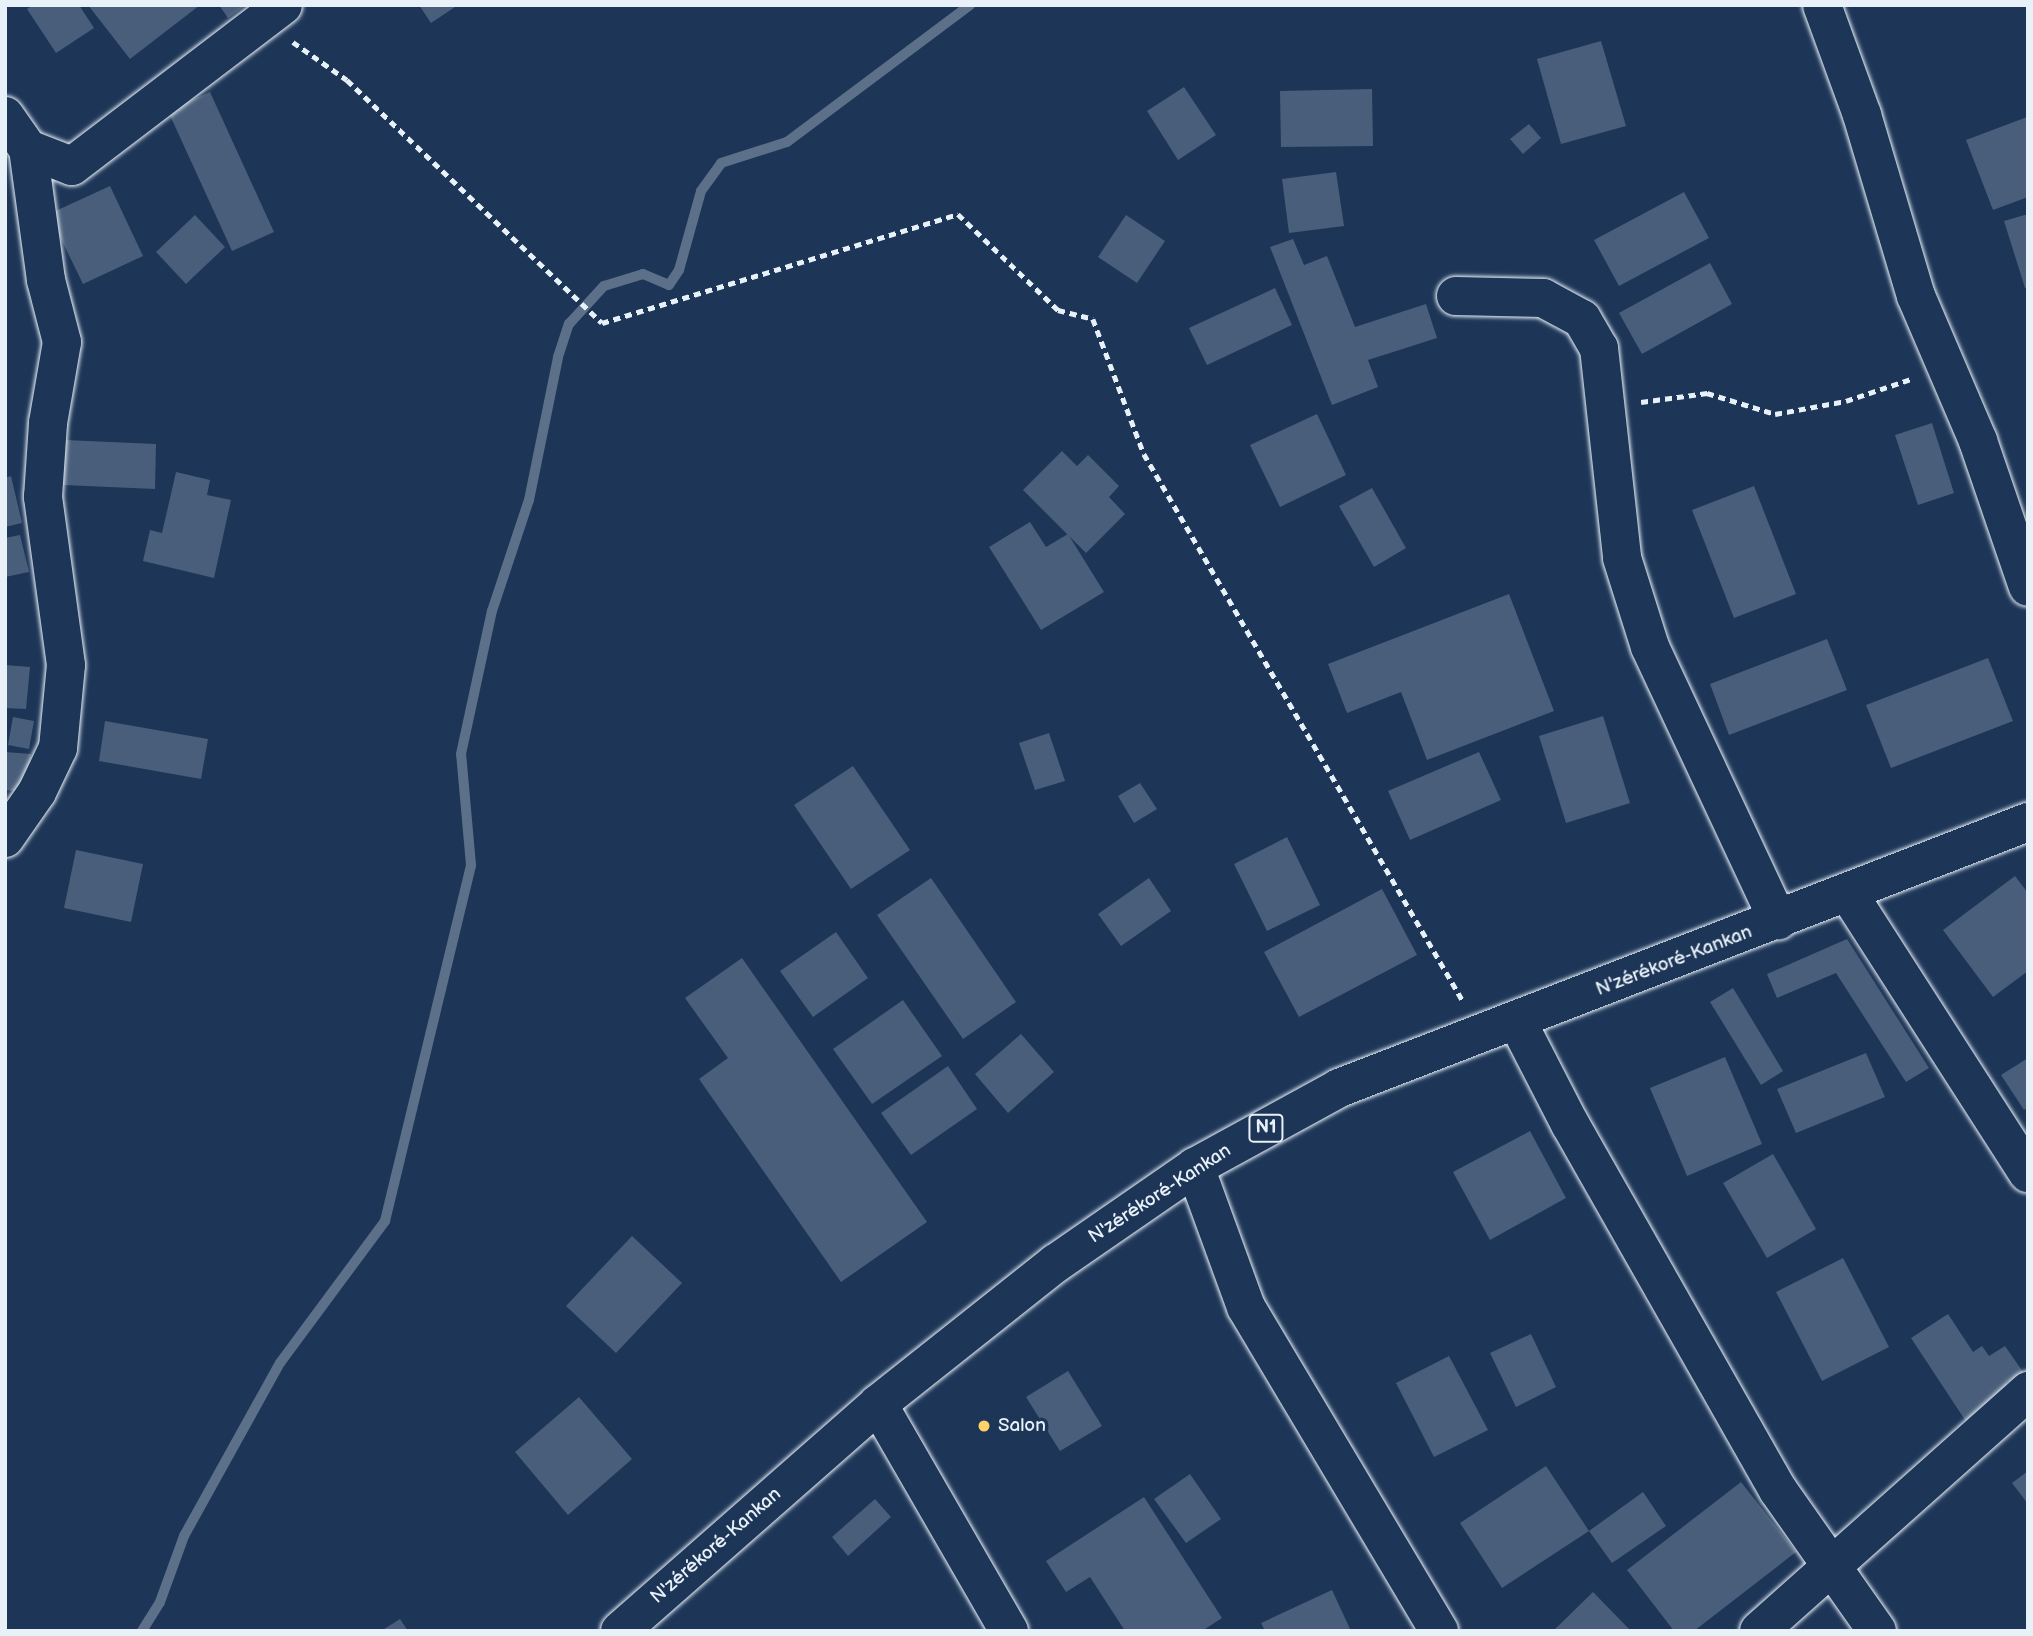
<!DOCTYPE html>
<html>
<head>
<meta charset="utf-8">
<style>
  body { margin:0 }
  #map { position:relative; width:2033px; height:1636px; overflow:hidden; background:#1d3557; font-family:"Balsamiq Sans",sans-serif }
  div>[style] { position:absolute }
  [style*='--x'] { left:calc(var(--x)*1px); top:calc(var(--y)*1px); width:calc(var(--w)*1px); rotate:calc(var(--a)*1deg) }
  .stream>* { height:10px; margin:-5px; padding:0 5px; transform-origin:5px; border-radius:5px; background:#5d7089 }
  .building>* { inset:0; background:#495e7a }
  .path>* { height:4.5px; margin-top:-2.25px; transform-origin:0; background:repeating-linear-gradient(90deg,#e8f1f8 0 7px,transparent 0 12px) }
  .roads { filter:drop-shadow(0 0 2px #e8f1f8) drop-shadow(0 0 2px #e8f1f8) }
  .minor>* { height:38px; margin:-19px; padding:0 19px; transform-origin:19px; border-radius:19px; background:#1d3557 }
  .highway>* { height:38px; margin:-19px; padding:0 19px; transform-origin:19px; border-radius:19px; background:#1d3557 }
  .dots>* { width:19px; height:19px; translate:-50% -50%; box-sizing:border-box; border:4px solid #1d3557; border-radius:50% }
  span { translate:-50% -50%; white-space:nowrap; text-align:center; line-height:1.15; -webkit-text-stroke:7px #1d3557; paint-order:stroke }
  .shield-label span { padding:2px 5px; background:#1d3557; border:2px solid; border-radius:5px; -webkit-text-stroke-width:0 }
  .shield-label { font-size:18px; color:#e8f1f8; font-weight:700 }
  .street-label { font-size:19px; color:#e8f1f8 }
  .poi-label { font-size:19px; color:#e8f1f8 }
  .left { translate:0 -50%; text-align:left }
  .frame { position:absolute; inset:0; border:7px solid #e8f1f8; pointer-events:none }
</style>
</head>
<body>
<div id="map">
  <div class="stream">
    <div style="--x:142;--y:1631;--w:34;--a:-58"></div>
    <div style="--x:160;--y:1602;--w:70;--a:-70"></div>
    <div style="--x:184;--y:1536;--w:198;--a:-61"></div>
    <div style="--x:280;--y:1363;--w:177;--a:-53.5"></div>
    <div style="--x:385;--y:1221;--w:366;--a:-76.4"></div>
    <div style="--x:471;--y:865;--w:111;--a:-95.1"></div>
    <div style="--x:461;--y:754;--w:146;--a:-77.8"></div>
    <div style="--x:492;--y:611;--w:117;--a:-71.6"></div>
    <div style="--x:529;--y:500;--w:146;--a:-78.5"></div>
    <div style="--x:558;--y:357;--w:35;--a:-72"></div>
    <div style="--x:569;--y:324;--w:52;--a:-47.4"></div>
    <div style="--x:604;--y:286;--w:41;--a:-17.1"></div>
    <div style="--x:643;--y:274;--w:28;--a:23"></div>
    <div style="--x:669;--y:285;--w:18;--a:-56"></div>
    <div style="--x:679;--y:270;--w:82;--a:-74.4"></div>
    <div style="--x:701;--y:191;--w:34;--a:-54"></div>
    <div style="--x:721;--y:163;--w:69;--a:-17.7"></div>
    <div style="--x:787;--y:142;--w:229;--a:-36.8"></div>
  </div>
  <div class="building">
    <div style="clip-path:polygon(33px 5px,79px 5px,94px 28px,56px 53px,27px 9px)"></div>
    <div style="clip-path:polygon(88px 5px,200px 5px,130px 59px)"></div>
    <div style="clip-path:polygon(219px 5px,246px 5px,228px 18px)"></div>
    <div style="clip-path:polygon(419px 5px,458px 5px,431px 23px)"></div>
    <div style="clip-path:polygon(1601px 41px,1626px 126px,1561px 144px,1537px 59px)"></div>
    <div style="clip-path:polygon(1184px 87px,1216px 135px,1178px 160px,1147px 111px)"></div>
    <div style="clip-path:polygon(1372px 89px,1373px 146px,1281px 147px,1280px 91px)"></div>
    <div style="clip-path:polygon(210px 92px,274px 232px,232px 251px,168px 111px)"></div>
    <div style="clip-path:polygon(2027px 117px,2028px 197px,1993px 210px,1966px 140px)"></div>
    <div style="clip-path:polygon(1529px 124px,1541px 138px,1523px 154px,1510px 139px)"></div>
    <div style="clip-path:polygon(1336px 172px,1344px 226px,1289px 233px,1282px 179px)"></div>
    <div style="clip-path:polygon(110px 186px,143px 256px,83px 284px,49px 214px)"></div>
    <div style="clip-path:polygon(1684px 192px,1709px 238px,1619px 286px,1594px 240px)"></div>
    <div style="clip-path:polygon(2028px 214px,2028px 288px,2025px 288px,2004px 221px)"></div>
    <div style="clip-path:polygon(195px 215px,225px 247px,186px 284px,156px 252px)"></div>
    <div style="clip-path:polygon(1126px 215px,1165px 241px,1137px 283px,1098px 257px)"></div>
    <div style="clip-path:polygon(1293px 239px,1304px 265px,1327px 256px,1355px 327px,1426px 304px,1437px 338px,1368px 360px,1378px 387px,1332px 405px,1270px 247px)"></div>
    <div style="clip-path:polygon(1710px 263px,1732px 304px,1642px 354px,1619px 313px)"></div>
    <div style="clip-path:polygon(1275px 288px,1292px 325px,1207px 365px,1189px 328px)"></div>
    <div style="clip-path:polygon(1317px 414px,1346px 475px,1280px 507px,1250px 445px)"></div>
    <div style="clip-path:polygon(1932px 423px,1954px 493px,1918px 505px,1895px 435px)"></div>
    <div style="clip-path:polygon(65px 440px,156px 444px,155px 489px,63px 485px)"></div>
    <div style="clip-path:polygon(1062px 451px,1077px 466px,1088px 455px,1119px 486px,1109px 497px,1125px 514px,1086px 553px,1023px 490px)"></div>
    <div style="clip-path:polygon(176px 472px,210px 480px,207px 495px,231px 500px,214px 578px,143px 561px,150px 530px,162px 533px)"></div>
    <div style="clip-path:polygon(11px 476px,22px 523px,5px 527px,5px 478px)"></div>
    <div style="clip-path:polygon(1754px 486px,1796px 594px,1734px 618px,1692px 510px)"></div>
    <div style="clip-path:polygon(1372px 488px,1406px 548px,1374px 567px,1339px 506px)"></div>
    <div style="clip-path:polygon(1030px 522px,1046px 547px,1068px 534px,1104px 592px,1041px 630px,989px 547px)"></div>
    <div style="clip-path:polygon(20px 535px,29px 572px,5px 577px,5px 538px)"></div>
    <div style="clip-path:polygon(1509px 594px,1554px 711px,1427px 760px,1401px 692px,1347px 713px,1328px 664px)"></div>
    <div style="clip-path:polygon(1827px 639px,1847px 690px,1729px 735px,1710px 684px)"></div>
    <div style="clip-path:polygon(1988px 658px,2013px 721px,1891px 768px,1866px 705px)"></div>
    <div style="clip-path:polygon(5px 665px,30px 667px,26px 709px,5px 708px)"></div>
    <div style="clip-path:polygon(1603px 716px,1630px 803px,1566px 823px,1539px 736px)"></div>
    <div style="clip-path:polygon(13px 717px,34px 721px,29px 749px,8px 745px)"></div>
    <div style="clip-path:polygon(105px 721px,208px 739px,201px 779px,99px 761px)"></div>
    <div style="clip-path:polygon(1049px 733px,1065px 781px,1035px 790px,1019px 743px)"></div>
    <div style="clip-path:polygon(5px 752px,31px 754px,28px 792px,5px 790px)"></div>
    <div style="clip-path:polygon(1479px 752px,1501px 800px,1410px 840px,1388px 791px)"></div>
    <div style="clip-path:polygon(853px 766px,910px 850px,851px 889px,794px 805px)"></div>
    <div style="clip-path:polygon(1140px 783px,1157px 809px,1134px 823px,1118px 796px)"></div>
    <div style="clip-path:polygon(1287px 837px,1320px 905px,1267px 931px,1234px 864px)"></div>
    <div style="clip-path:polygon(76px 850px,143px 864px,131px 922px,64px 908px)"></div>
    <div style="clip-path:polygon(2015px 876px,2028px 893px,2028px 971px,1993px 997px,1943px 930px)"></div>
    <div style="clip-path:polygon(931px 878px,1016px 1002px,963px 1039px,877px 915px)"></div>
    <div style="clip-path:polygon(1149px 878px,1171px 911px,1121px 946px,1098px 914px)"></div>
    <div style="clip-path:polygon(1382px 889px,1417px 955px,1299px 1017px,1264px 952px)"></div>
    <div style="clip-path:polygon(836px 932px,868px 978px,813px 1017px,780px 971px)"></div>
    <div style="clip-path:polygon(1847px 939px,1929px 1068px,1906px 1082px,1836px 973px,1777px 998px,1767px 974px)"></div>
    <div style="clip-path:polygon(742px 958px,927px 1222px,841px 1282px,699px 1079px,728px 1058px,685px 998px)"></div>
    <div style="clip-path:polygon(1733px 988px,1783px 1071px,1761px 1085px,1710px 1002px)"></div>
    <div style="clip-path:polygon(903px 1000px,942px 1056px,872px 1104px,833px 1049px)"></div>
    <div style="clip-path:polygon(1021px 1034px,1054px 1072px,1008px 1113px,975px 1074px)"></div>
    <div style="clip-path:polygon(1866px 1053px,1885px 1097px,1796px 1133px,1777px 1089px)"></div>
    <div style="clip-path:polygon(1725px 1057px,1762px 1144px,1687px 1176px,1650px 1088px)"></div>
    <div style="clip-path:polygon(2028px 1058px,2028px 1107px,2024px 1110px,2001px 1075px)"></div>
    <div style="clip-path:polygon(948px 1066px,977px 1109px,911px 1155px,881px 1113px)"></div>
    <div style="clip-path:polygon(1530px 1131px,1566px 1198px,1490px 1240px,1453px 1172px)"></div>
    <div style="clip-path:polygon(1773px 1154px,1816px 1229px,1767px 1258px,1723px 1183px)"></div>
    <div style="clip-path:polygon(632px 1236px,682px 1283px,616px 1353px,566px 1306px)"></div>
    <div style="clip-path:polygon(1843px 1258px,1889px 1347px,1822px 1381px,1776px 1292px)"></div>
    <div style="clip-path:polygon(1948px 1314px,1973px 1352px,1982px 1346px,1989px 1356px,2005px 1346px,2023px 1372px,2006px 1383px,2013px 1393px,1967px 1423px,1911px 1338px)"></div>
    <div style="clip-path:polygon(1531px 1334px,1556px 1387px,1516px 1407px,1490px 1353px)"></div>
    <div style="clip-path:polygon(1449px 1356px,1488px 1430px,1434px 1457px,1396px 1383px)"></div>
    <div style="clip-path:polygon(1068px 1371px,1102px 1426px,1060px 1451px,1026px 1397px)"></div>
    <div style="clip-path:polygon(579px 1397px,632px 1459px,568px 1515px,515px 1452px)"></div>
    <div style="clip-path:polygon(1546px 1466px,1589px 1531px,1643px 1492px,1666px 1526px,1612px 1563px,1589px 1531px,1502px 1588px,1460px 1523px)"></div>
    <div style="clip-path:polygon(2028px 1471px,2028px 1504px,2012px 1483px)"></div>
    <div style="clip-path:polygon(1190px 1474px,1221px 1519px,1186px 1543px,1154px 1499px)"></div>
    <div style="clip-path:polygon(1741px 1482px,1796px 1552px,1694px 1631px,1674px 1631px,1627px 1570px)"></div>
    <div style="clip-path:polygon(1144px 1497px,1222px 1618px,1202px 1631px,1125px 1631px,1090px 1577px,1066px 1592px,1046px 1561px)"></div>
    <div style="clip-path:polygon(875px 1499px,891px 1517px,848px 1556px,832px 1537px)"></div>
    <div style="clip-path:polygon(1332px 1590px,1351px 1631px,1265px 1631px,1261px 1623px)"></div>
    <div style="clip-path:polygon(1593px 1592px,1631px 1631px,1553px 1631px)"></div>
    <div style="clip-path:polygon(400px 1619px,408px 1631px,381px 1631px)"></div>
  </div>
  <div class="path">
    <div style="--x:293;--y:42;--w:66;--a:35.1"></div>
    <div style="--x:347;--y:80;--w:352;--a:43.6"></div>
    <div style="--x:602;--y:323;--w:372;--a:-17"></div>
    <div style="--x:958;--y:214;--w:139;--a:43.8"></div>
    <div style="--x:1058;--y:310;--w:36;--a:14"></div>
    <div style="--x:1093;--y:319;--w:144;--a:69.3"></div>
    <div style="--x:1144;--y:454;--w:633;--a:59.75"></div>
    <div style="--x:1641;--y:402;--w:67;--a:-7.8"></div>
    <div style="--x:1707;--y:393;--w:71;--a:17.2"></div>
    <div style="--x:1775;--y:414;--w:72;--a:-10.4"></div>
    <div style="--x:1846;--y:401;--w:69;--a:-18.7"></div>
  </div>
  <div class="roads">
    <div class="minor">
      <div style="--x:1822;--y:5;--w:117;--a:70"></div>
      <div style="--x:1862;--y:115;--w:189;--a:73.4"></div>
      <div style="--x:1916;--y:296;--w:158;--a:66.8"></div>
      <div style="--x:1978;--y:441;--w:154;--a:71.1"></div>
      <div style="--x:5;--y:116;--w:40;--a:55.1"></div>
      <div style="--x:28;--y:149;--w:47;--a:21.1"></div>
      <div style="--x:72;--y:166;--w:265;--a:-37.3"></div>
      <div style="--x:1456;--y:296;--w:87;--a:1.3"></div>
      <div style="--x:1543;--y:298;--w:44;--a:28.3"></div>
      <div style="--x:1582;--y:319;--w:34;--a:60"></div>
      <div style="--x:1599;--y:348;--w:211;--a:83.7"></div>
      <div style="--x:1622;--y:558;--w:93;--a:72.5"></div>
      <div style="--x:1650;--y:647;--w:302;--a:64.9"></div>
      <div style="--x:5;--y:838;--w:56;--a:-55.2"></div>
      <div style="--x:37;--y:792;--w:49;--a:-64.5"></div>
      <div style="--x:58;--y:748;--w:83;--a:-84.5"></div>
      <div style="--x:66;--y:665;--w:170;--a:-97.8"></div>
      <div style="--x:43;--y:497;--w:74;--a:-86.1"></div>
      <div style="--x:48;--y:423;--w:82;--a:-80.2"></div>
      <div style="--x:62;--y:342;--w:64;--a:-104.5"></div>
      <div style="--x:46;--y:280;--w:132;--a:-97.8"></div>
      <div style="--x:1848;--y:893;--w:333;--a:57.3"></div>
      <div style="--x:1517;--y:1021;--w:116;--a:62.8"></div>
      <div style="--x:1570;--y:1124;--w:421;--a:60.4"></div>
      <div style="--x:1778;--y:1490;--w:172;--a:54.9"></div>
      <div style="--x:1195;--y:1167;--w:149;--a:70"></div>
      <div style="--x:1246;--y:1307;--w:377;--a:59.2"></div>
      <div style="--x:878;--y:1404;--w:262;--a:60"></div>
      <div style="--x:1759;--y:1631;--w:361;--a:-41.7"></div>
    </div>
    <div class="highway">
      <div style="--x:620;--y:1631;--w:344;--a:-41.3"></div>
      <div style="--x:878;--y:1404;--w:227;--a:-38.4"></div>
      <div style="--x:1056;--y:1263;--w:169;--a:-34.6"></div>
      <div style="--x:1195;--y:1167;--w:164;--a:-28.7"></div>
      <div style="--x:1339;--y:1088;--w:739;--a:-21.11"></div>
    </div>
  </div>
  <div class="dots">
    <div style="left:984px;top:1426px;background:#ffd166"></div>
  </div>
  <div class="shield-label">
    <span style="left:1266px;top:1128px">N1</span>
  </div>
  <div class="street-label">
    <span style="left:1674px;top:961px;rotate:-21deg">N'zérékoré-Kankan</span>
    <span style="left:1160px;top:1194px;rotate:-33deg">N'zérékoré-Kankan</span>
    <span style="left:716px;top:1546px;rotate:-41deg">N'zérékoré-Kankan</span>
  </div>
  <div class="poi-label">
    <span class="left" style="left:998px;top:1426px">Salon</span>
  </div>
  <div class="frame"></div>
</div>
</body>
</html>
